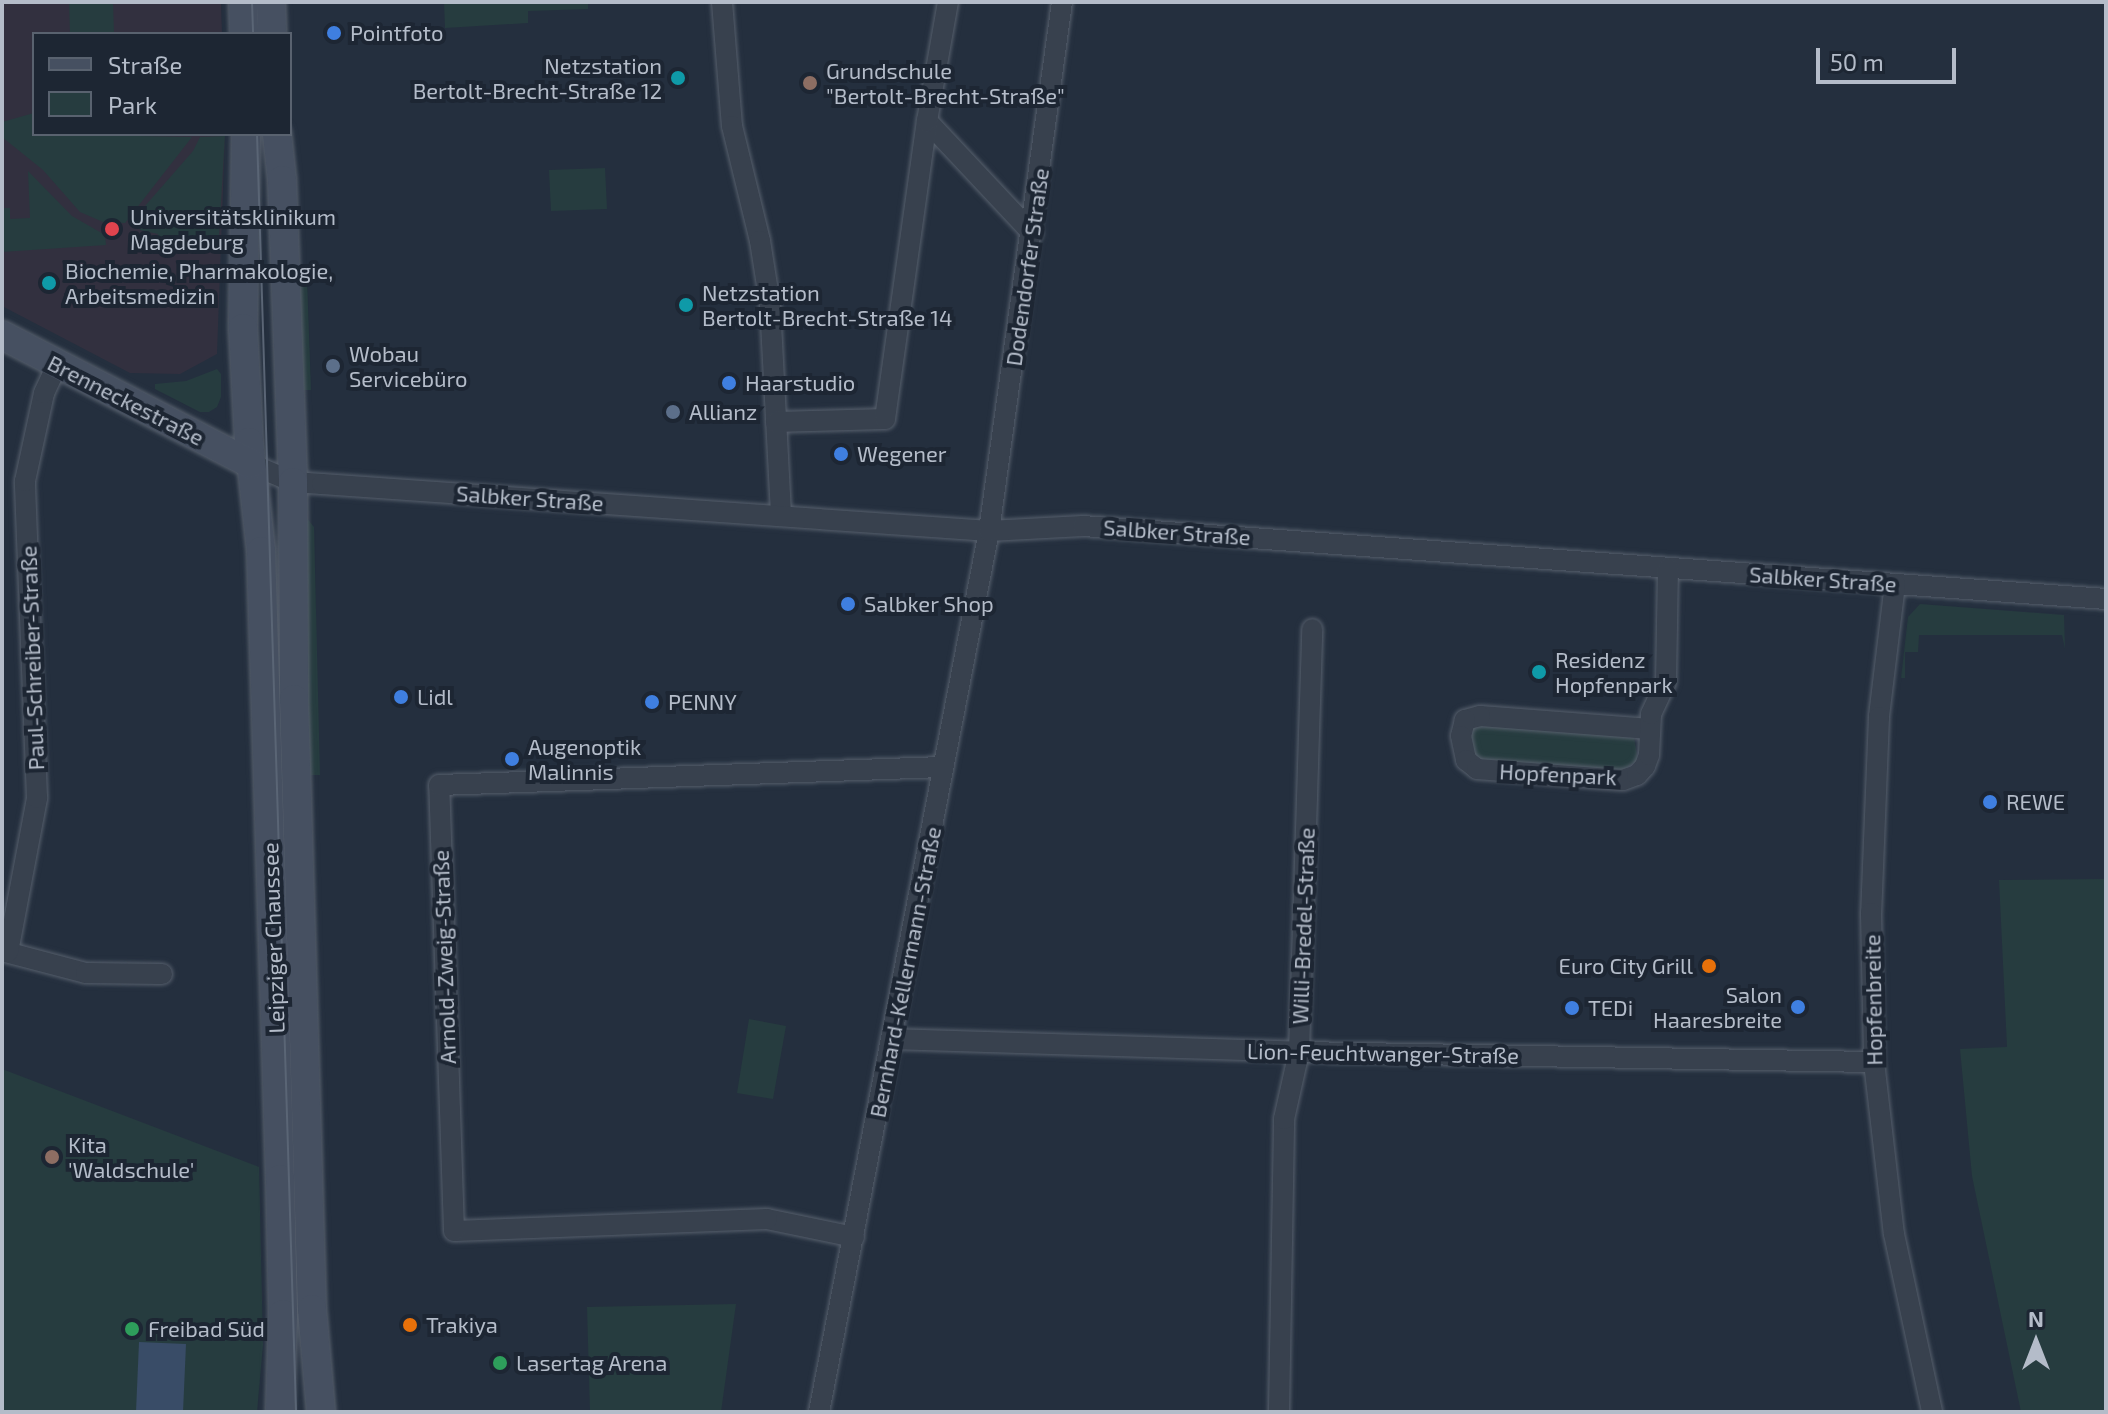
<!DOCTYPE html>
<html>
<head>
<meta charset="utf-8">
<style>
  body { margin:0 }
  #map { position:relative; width:2108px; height:1414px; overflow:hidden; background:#242f3e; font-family:"Exo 2",sans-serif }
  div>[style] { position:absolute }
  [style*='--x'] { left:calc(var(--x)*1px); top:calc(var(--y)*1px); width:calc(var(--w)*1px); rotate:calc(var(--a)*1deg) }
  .medical>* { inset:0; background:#32303f }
  .green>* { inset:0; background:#263c3f }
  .water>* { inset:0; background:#394c67 }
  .roads { filter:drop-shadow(0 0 2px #565f6c) drop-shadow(0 0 2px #565f6c) }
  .street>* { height:20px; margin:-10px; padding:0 10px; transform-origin:10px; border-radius:10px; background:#38414e }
  .secondary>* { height:28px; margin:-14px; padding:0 14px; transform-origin:14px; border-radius:14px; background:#465061 }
  .tram>* { height:2px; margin:-1px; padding:0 1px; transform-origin:1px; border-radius:1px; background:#5a6575 }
  .dots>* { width:22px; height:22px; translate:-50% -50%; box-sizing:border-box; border:4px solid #1d2633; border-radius:50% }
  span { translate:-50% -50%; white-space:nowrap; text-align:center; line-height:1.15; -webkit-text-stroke:8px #1d2633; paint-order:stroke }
  .poi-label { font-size:22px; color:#b4bcc9 }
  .left { translate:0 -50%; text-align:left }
  .right { translate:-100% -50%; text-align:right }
  .street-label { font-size:22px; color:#b4bcc9 }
  .frame { position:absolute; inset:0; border:4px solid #b4bcc9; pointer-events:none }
  .legend { position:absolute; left:32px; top:32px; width:260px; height:104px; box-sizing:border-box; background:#1d2633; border:2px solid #59626f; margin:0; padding:10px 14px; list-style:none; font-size:24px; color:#b4bcc9 }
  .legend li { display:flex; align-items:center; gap:16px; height:40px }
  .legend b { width:40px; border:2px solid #59626f }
  .north { position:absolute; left:1996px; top:1302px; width:80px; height:80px; -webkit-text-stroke:6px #1d2633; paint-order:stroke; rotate:0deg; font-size:22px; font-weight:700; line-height:32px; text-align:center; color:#b4bcc9 }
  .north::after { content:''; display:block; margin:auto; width:28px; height:36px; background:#b4bcc9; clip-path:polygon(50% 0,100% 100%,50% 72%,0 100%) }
  .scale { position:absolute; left:1816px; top:48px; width:140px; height:36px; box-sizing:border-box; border:4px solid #b4bcc9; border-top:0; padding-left:10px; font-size:24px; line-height:28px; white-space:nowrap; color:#b4bcc9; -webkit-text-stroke:6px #1d2633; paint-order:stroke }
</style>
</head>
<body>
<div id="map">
  <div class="medical">
    <div style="clip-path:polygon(2px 2px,221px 2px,222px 34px,34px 34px,34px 134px,225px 134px,217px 354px,180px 374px,130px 373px,2px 306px)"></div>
  </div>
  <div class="green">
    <div style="clip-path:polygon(69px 2px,113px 2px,114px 34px,70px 34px)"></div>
    <div style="clip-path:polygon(444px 2px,588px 2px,588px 9px,528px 11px,528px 23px,445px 28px)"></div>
    <div style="clip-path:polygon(34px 113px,34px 134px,192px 137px,125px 223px,103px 222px,80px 212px,43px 170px,2px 137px,2px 122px)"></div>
    <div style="clip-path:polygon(225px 136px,218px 251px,158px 251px,158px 234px,140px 230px,145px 206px,193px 151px,200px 137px)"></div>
    <div style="clip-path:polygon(605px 168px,607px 209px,551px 211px,549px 170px)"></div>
    <div style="clip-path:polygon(28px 171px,72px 216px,105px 235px,106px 245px,2px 252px,2px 208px,10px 208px,10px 219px,30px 218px)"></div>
    <div style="clip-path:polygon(298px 278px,307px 278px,311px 390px,302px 390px)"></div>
    <div style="clip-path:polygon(217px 369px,221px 374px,221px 397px,217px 407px,209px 412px,200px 412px,155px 389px,155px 384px,186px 381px)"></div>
    <div style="clip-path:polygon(306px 517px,314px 527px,320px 775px,308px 775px,304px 693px)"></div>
    <div style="clip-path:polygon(1920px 604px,2064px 615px,2065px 649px,2062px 635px,1919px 635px,1918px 652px,1905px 652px,1905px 678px,1901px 678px,1908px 617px)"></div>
    <div style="clip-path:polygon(2106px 677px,2106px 1412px,2021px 1412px,1972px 1176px,1960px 1049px,2007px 1047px,1999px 880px,2104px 879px)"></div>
    <div style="clip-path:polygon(1481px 724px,1634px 738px,1638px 760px,1623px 770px,1481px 760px,1469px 754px,1472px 726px)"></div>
    <div style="clip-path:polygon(749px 1019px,786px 1026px,773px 1099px,737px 1093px)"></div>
    <div style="clip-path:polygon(2px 1069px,259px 1167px,263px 1345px,257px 1412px,2px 1412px)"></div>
    <div style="clip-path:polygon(736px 1304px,721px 1412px,590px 1412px,587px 1307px)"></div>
  </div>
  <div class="water">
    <div style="clip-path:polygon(139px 1342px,186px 1344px,183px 1412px,136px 1412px)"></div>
  </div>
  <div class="roads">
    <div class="street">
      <div style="--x:722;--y:2;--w:124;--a:85.4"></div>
      <div style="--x:732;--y:126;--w:118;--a:76.3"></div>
      <div style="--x:760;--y:241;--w:64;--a:81"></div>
      <div style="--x:770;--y:304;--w:212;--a:87"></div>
      <div style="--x:927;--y:121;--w:154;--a:46.8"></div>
      <div style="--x:776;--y:422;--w:109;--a:-1.6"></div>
      <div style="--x:885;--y:419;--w:301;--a:-82"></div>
      <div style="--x:927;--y:121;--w:121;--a:-80"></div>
      <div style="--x:251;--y:464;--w:46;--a:23.2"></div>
      <div style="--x:293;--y:482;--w:29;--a:4"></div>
      <div style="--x:322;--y:484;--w:669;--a:4.03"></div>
      <div style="--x:989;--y:531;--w:94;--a:-3"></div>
      <div style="--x:1083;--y:526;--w:1026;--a:4.08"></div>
      <div style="--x:1895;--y:584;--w:134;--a:96.9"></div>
      <div style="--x:1879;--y:717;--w:196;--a:92.3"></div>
      <div style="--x:1871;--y:913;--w:149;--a:88.8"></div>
      <div style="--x:1874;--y:1062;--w:173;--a:83.4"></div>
      <div style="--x:1894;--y:1234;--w:182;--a:77.9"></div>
      <div style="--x:1650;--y:729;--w:170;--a:-175.6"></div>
      <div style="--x:1480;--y:716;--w:16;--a:165"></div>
      <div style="--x:1465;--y:720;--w:16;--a:104"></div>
      <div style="--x:1461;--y:736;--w:25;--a:78"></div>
      <div style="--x:1466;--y:760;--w:14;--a:39"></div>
      <div style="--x:1477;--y:769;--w:146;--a:4.3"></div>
      <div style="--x:1623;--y:780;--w:15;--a:-20"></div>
      <div style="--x:1637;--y:775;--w:12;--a:-48"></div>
      <div style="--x:1645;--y:766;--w:12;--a:-70"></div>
      <div style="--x:1649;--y:755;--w:41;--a:-87.2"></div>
      <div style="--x:1651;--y:714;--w:35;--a:-65"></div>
      <div style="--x:1666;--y:682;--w:114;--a:-89"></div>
      <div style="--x:2;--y:951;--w:87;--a:14.7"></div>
      <div style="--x:86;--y:973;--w:76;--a:0.8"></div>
      <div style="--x:8;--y:952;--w:157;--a:-79.3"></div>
      <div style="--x:37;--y:798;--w:317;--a:-92.2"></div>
      <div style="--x:25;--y:481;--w:90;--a:-77.8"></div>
      <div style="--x:44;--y:393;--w:31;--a:-65"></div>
      <div style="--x:892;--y:1039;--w:407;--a:1.8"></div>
      <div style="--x:1299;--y:1052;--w:575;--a:1"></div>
      <div style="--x:854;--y:1237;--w:89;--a:-168.3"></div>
      <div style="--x:767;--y:1219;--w:313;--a:177.8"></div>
      <div style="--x:454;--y:1231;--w:446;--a:-91.9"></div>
      <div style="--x:439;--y:785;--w:504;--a:-2.05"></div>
      <div style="--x:819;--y:1412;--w:897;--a:-79.08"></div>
      <div style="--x:989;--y:531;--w:534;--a:-82.14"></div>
      <div style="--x:1279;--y:1412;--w:293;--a:-89"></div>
      <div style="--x:1284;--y:1119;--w:69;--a:-77.4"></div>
      <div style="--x:1299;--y:1052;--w:423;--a:-88.2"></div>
    </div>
    <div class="secondary">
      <div style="--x:243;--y:2;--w:32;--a:88"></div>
      <div style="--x:271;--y:2;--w:32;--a:88"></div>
      <div style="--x:246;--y:134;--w:194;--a:90.9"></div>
      <div style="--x:243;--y:328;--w:114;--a:87"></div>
      <div style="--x:249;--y:442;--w:110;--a:83.7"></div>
      <div style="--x:261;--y:551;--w:628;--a:88.27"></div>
      <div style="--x:280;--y:1179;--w:135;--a:88.7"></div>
      <div style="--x:283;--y:1314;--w:98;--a:91.8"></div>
      <div style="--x:277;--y:134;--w:46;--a:83.8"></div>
      <div style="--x:282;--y:180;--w:302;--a:87.9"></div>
      <div style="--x:293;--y:482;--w:217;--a:89.7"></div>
      <div style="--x:294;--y:699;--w:610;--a:88.31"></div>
      <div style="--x:312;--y:1309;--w:103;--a:85"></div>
      <div style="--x:2;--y:335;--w:280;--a:27.4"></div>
    </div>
  </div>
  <div class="tram">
    <div style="--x:252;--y:2;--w:32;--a:88"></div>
    <div style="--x:257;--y:134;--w:1279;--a:88.25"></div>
  </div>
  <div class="dots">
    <div style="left:334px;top:33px;background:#3f7fe0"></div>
    <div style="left:678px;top:78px;background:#0f9aa8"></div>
    <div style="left:810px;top:83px;background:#8d6e63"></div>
    <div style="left:112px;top:229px;background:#e0444e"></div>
    <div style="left:49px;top:283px;background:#0f9aa8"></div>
    <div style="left:686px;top:305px;background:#0f9aa8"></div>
    <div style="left:333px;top:366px;background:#5c6f8a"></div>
    <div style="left:729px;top:383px;background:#3f7fe0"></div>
    <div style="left:673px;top:412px;background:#5c6f8a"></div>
    <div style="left:841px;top:454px;background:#3f7fe0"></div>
    <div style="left:848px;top:604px;background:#3f7fe0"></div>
    <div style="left:1539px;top:672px;background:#0f9aa8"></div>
    <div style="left:401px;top:697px;background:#3f7fe0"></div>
    <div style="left:652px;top:702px;background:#3f7fe0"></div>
    <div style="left:512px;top:759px;background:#3f7fe0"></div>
    <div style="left:1990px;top:802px;background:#3f7fe0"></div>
    <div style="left:1709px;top:966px;background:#e8710a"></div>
    <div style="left:1798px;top:1007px;background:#3f7fe0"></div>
    <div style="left:1572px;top:1008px;background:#3f7fe0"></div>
    <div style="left:52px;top:1157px;background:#8d6e63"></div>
    <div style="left:410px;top:1325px;background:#e8710a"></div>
    <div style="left:132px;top:1329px;background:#2e9e5b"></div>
    <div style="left:500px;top:1363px;background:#2e9e5b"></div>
  </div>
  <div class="poi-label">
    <span class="left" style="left:350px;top:33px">Pointfoto</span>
    <span class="right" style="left:662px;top:78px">Netzstation<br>Bertolt-Brecht-Straße 12</span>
    <span class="left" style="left:826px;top:83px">Grundschule<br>"Bertolt-Brecht-Straße"</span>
    <span class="left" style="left:130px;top:229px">Universitätsklinikum<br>Magdeburg</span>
    <span class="left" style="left:65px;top:283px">Biochemie, Pharmakologie,<br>Arbeitsmedizin</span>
    <span class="left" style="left:702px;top:305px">Netzstation<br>Bertolt-Brecht-Straße 14</span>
    <span class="left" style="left:349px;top:366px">Wobau<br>Servicebüro</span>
    <span class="left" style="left:745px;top:383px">Haarstudio</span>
    <span class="left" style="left:689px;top:412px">Allianz</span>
    <span class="left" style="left:857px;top:454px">Wegener</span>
    <span class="left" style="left:864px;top:604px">Salbker Shop</span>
    <span class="left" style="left:1555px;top:672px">Residenz<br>Hopfenpark</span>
    <span class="left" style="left:417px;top:697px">Lidl</span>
    <span class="left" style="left:668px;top:702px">PENNY</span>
    <span class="left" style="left:528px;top:759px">Augenoptik<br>Malinnis</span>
    <span class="left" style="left:2006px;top:802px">REWE</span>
    <span class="right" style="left:1693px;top:966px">Euro City Grill</span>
    <span class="right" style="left:1782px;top:1007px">Salon<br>Haaresbreite</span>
    <span class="left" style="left:1588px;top:1008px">TEDi</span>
    <span class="left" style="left:68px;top:1157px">Kita<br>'Waldschule'</span>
    <span class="left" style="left:426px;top:1325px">Trakiya</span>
    <span class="left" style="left:148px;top:1329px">Freibad Süd</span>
    <span class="left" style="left:516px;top:1363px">Lasertag Arena</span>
  </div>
  <div class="street-label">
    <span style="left:1027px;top:267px;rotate:-82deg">Dodendorfer Straße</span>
    <span style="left:126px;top:400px;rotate:27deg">Brenneckestraße</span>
    <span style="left:530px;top:498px;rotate:4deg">Salbker Straße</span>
    <span style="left:1177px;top:532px;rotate:4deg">Salbker Straße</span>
    <span style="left:1823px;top:579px;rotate:4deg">Salbker Straße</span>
    <span style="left:32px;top:658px;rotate:-92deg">Paul-Schreiber-Straße</span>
    <span style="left:1558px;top:774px;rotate:3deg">Hopfenpark</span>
    <span style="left:1303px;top:926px;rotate:-88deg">Willi-Bredel-Straße</span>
    <span style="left:273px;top:938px;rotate:-92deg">Leipziger Chaussee</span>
    <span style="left:444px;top:957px;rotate:-92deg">Arnold-Zweig-Straße</span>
    <span style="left:905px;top:972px;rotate:-79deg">Bernhard-Kellermann-Straße</span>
    <span style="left:1873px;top:1000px;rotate:-91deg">Hopfenbreite</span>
    <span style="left:1383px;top:1053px;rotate:1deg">Lion-Feuchtwanger-Straße</span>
  </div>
  <div class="frame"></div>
  <ul class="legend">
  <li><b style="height:10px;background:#465061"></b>Straße</li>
  <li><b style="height:22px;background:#263c3f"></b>Park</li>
  </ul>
  <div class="north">N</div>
  <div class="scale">50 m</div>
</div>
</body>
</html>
